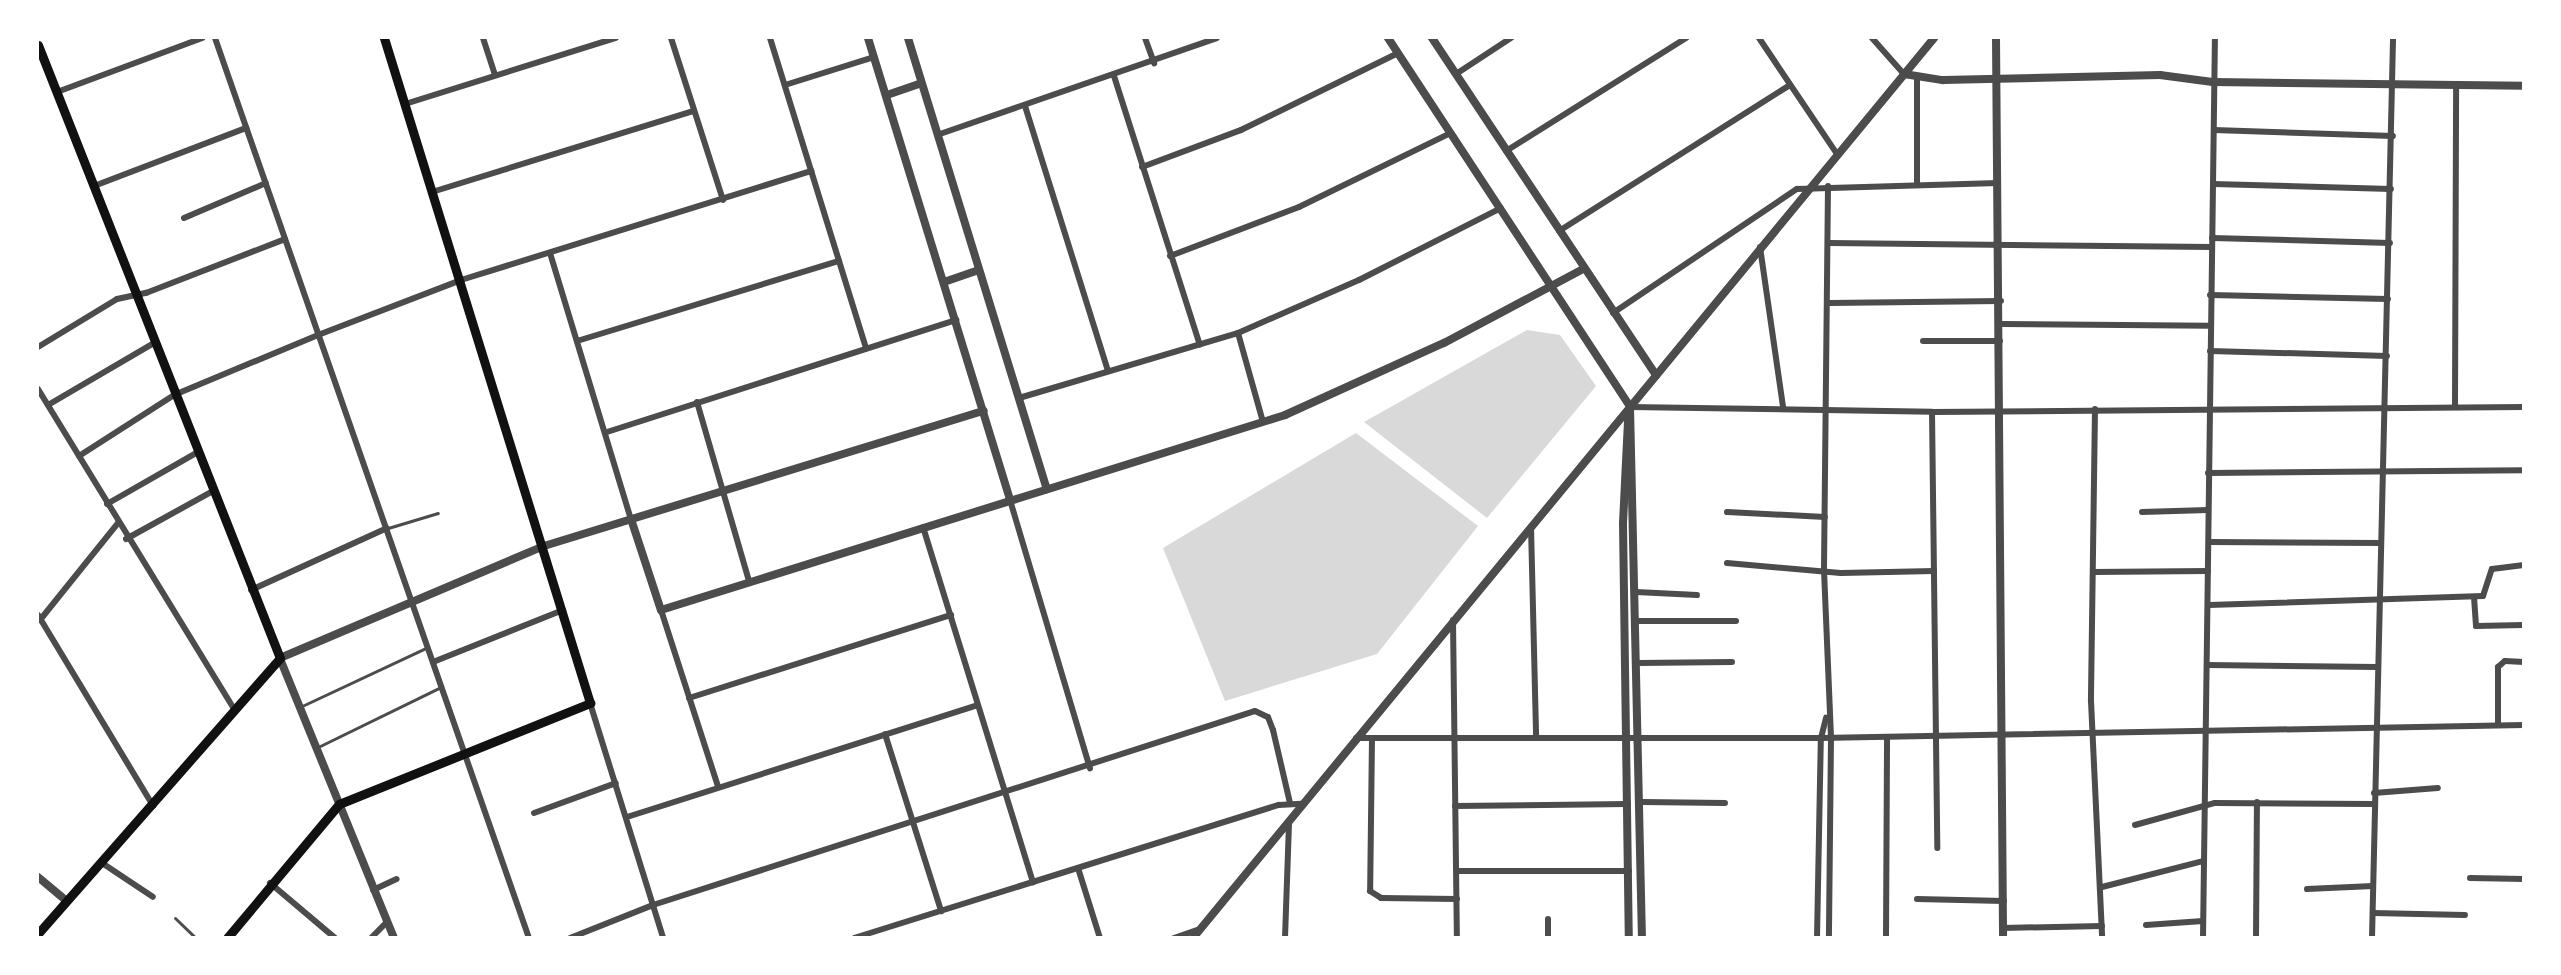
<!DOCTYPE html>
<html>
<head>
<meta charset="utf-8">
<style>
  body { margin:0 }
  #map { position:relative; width:2561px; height:975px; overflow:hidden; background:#fff; font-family:"Fira Sans",sans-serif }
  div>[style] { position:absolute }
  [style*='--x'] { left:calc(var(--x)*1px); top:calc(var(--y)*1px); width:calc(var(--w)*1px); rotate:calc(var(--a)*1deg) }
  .water>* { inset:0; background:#d9d9d9 }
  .service>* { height:3px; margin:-1.5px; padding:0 1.5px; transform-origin:1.5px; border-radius:1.5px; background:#4c4c4c }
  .minor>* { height:6px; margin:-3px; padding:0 3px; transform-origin:3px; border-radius:3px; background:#4c4c4c }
  .tertiary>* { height:8px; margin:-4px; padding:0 4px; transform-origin:4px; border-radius:4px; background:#4c4c4c }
  .secondary>* { height:9px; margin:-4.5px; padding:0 4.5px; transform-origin:4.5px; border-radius:4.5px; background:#111 }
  span { translate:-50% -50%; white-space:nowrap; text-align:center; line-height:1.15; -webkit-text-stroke:4.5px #fff; paint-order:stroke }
  .frame { position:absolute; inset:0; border:39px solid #fff; pointer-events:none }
</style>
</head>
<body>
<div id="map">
  <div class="water">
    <div style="clip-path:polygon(1527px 330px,1560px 335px,1596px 386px,1487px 518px,1364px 422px)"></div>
    <div style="clip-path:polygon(1356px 433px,1478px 526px,1377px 654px,1225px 701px,1163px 548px)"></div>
  </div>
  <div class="service">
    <div style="--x:388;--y:528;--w:52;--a:-16.7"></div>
    <div style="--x:302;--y:706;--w:137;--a:-25.1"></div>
    <div style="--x:318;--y:747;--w:137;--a:-26"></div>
    <div style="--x:175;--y:918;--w:29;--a:44"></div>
  </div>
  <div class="minor">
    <div style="--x:215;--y:38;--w:953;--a:70.77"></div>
    <div style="--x:483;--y:38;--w:38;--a:72"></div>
    <div style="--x:671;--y:38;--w:170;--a:72.2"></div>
    <div style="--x:770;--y:38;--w:325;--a:72.8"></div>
    <div style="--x:1145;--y:38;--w:27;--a:70"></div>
    <div style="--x:1759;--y:38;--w:140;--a:56.1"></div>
    <div style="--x:1872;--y:38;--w:48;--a:48.4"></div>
    <div style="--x:1456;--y:74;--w:66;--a:-33.2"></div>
    <div style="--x:1114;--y:76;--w:282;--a:72.3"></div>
    <div style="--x:785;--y:85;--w:93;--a:-17.5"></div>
    <div style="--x:57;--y:92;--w:155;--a:-20.4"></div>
    <div style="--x:405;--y:104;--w:221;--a:-17.4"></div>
    <div style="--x:1025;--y:106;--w:278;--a:72.6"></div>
    <div style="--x:2214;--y:130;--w:179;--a:1.9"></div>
    <div style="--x:937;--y:135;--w:296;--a:-19.1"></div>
    <div style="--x:1506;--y:151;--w:213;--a:-32.1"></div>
    <div style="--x:1142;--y:167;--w:106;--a:-20.5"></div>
    <div style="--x:1241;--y:130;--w:175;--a:-26.1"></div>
    <div style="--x:1917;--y:184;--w:107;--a:-90"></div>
    <div style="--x:2213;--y:184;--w:178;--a:1.6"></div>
    <div style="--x:94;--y:186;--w:163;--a:-20.9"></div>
    <div style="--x:1828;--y:186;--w:384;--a:90.6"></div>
    <div style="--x:1824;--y:570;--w:168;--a:87.6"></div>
    <div style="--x:1831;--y:738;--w:200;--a:90.6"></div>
    <div style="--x:432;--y:192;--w:274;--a:-17.2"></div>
    <div style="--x:184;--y:218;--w:89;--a:-23.1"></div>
    <div style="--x:1559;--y:231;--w:273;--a:-32.3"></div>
    <div style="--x:2212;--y:238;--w:178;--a:1.6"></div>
    <div style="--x:1829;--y:243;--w:383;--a:0.6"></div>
    <div style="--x:1760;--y:247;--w:161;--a:81.8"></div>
    <div style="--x:550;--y:253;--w:278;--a:73.1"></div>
    <div style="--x:1170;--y:256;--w:138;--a:-20.8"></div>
    <div style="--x:1299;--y:207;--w:169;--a:-26"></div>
    <div style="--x:2210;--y:295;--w:178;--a:1.3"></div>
    <div style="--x:1830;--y:303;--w:171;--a:-0.7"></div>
    <div style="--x:1613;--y:313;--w:222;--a:-34"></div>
    <div style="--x:1797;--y:189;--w:201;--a:-1.7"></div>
    <div style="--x:2001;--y:324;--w:209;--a:0.5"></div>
    <div style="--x:1238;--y:333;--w:92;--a:74.3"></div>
    <div style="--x:577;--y:341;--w:274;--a:-17"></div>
    <div style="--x:1923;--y:341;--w:77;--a:0"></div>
    <div style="--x:38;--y:347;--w:92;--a:-31.3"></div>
    <div style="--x:117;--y:299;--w:30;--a:-12"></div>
    <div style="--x:146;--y:293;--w:149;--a:-21.2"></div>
    <div style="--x:2210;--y:351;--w:177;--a:1.6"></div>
    <div style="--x:38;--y:389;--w:377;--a:58.5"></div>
    <div style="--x:1019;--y:398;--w:228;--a:-16.5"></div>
    <div style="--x:1238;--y:333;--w:132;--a:-23.7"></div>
    <div style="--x:1359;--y:280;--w:159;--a:-26.9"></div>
    <div style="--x:697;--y:402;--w:186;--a:73.8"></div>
    <div style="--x:48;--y:405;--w:123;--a:-30.3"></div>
    <div style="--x:1630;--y:407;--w:302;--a:0.9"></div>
    <div style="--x:1932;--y:412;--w:592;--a:-0.48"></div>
    <div style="--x:2455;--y:407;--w:320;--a:-89.8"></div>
    <div style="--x:2095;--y:409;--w:292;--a:90.8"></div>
    <div style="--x:2091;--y:701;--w:237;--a:87.3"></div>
    <div style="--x:1932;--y:412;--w:436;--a:89.3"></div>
    <div style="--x:607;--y:432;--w:367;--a:-17.8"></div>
    <div style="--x:79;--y:456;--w:113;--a:-32.7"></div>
    <div style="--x:174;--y:395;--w:156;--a:-22.6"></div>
    <div style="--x:318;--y:335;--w:153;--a:-21"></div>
    <div style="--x:461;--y:280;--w:367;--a:-17.3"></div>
    <div style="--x:2208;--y:473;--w:316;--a:-0.5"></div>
    <div style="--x:1010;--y:500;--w:280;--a:73.4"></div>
    <div style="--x:107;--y:504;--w:103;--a:-29.8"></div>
    <div style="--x:1727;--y:512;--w:98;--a:2.9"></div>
    <div style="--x:2142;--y:512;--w:66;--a:-1.7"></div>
    <div style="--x:923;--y:527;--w:372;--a:72.8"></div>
    <div style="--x:1531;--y:527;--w:210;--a:88.6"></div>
    <div style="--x:126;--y:539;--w:97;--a:-28.9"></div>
    <div style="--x:2209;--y:542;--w:172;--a:0.3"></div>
    <div style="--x:1727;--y:563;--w:114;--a:5"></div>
    <div style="--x:1841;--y:573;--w:93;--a:-1.2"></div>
    <div style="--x:2093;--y:572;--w:115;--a:-0.5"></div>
    <div style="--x:251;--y:590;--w:149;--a:-24.5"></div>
    <div style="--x:1636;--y:592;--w:61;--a:2.8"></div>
    <div style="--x:2474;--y:597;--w:29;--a:86"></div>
    <div style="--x:2476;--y:626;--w:48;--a:-1.2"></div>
    <div style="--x:2209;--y:605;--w:274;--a:-1.9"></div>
    <div style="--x:2483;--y:596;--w:28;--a:-72"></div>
    <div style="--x:2492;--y:569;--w:32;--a:-7"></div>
    <div style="--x:661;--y:610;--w:185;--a:72.1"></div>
    <div style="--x:38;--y:615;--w:223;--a:58.9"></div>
    <div style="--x:40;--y:620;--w:124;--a:-51.2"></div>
    <div style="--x:1453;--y:620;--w:318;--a:89.3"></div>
    <div style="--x:1638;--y:621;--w:98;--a:0"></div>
    <div style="--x:433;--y:662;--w:140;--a:-21.8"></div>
    <div style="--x:1639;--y:663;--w:93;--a:-0.6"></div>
    <div style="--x:2207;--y:665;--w:170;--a:0.7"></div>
    <div style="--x:689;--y:698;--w:275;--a:-17.6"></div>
    <div style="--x:590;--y:703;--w:246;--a:72.7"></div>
    <div style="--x:2498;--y:725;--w:58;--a:-90"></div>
    <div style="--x:2498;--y:667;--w:9;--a:-41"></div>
    <div style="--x:2505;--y:661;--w:19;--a:3"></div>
    <div style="--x:885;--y:734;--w:186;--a:72.4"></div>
    <div style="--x:1356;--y:738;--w:465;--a:0"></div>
    <div style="--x:1821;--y:738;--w:703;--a:-1.06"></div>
    <div style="--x:1372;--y:738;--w:153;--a:90.7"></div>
    <div style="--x:1370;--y:891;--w:13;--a:32"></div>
    <div style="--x:1381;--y:898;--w:76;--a:0.8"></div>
    <div style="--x:2374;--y:793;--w:64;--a:-4.5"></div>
    <div style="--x:1642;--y:802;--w:83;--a:0.7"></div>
    <div style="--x:1455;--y:806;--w:173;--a:-0.7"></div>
    <div style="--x:534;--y:813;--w:87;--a:-20.1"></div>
    <div style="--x:627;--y:817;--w:368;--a:-17.7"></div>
    <div style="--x:2135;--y:825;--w:83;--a:-15.4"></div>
    <div style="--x:2215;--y:803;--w:159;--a:0.4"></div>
    <div style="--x:102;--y:863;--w:61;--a:33.7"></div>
    <div style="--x:1078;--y:868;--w:73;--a:72.6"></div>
    <div style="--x:1457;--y:871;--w:172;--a:0"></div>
    <div style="--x:2470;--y:878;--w:54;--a:1.1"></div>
    <div style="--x:270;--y:883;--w:85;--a:40.2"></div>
    <div style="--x:2102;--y:887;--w:104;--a:-14.4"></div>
    <div style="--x:2307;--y:889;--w:66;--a:-2.6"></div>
    <div style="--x:373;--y:890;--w:26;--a:-25"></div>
    <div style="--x:1917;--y:899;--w:87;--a:1.3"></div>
    <div style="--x:2373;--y:913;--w:92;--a:1.2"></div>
    <div style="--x:1548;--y:919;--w:19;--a:90"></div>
    <div style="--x:2146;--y:925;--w:57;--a:-4"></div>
    <div style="--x:2003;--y:928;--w:99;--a:-1.2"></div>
    <div style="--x:371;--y:938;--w:23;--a:-45"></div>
    <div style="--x:570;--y:938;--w:89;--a:-21.7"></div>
    <div style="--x:653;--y:905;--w:632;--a:-17.86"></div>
    <div style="--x:1255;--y:711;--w:14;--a:25"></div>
    <div style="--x:1268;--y:717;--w:14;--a:69"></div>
    <div style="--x:1273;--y:730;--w:75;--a:76.9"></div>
    <div style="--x:854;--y:938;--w:445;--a:-17.4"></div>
    <div style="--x:1279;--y:805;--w:22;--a:-3"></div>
    <div style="--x:1174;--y:938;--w:28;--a:-19"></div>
    <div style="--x:1285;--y:938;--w:117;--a:-88"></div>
    <div style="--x:1817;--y:938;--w:200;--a:-88.9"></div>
    <div style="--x:1821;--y:738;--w:21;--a:-76"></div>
    <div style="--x:1886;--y:938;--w:201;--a:-89.7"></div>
    <div style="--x:2203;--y:938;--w:900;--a:-89.24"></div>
    <div style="--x:2256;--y:938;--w:136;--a:-89.6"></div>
    <div style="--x:2372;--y:938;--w:900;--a:-88.66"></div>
  </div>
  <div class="tertiary">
    <div style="--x:868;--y:38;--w:483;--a:72.9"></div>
    <div style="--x:908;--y:38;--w:472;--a:72.9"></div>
    <div style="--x:1388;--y:38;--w:441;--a:56.7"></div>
    <div style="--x:1630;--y:407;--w:531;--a:88.71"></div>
    <div style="--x:1432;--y:38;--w:405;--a:56.4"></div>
    <div style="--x:1996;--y:38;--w:900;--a:89.55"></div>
    <div style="--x:1904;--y:74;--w:39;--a:9"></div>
    <div style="--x:1943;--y:80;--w:217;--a:-1.3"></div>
    <div style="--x:2160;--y:75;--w:53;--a:7.5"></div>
    <div style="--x:2213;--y:82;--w:311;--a:0.7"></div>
    <div style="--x:887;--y:95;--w:36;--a:-19"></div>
    <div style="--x:944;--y:282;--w:36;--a:-19"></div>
    <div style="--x:1628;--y:421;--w:102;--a:92.8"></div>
    <div style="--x:1623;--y:523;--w:415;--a:89.2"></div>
    <div style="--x:631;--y:519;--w:96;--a:71.8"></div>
    <div style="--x:661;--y:610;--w:654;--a:-17.35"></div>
    <div style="--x:1285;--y:415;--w:175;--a:-24.4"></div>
    <div style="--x:1444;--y:343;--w:157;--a:-28"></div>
    <div style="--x:38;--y:877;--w:38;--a:40"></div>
    <div style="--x:394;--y:938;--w:302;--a:-112.2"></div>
    <div style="--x:280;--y:658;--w:287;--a:-23"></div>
    <div style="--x:544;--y:546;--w:460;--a:-17.1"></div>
    <div style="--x:1193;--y:938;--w:1166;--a:-50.53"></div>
  </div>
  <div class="secondary">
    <div style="--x:38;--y:45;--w:659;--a:68.46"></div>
    <div style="--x:280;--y:658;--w:366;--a:131.3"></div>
    <div style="--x:227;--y:938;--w:175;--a:-50.1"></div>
    <div style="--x:339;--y:804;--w:271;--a:-21.9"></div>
    <div style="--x:590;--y:703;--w:696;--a:-107.21"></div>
  </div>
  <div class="frame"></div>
</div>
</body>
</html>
